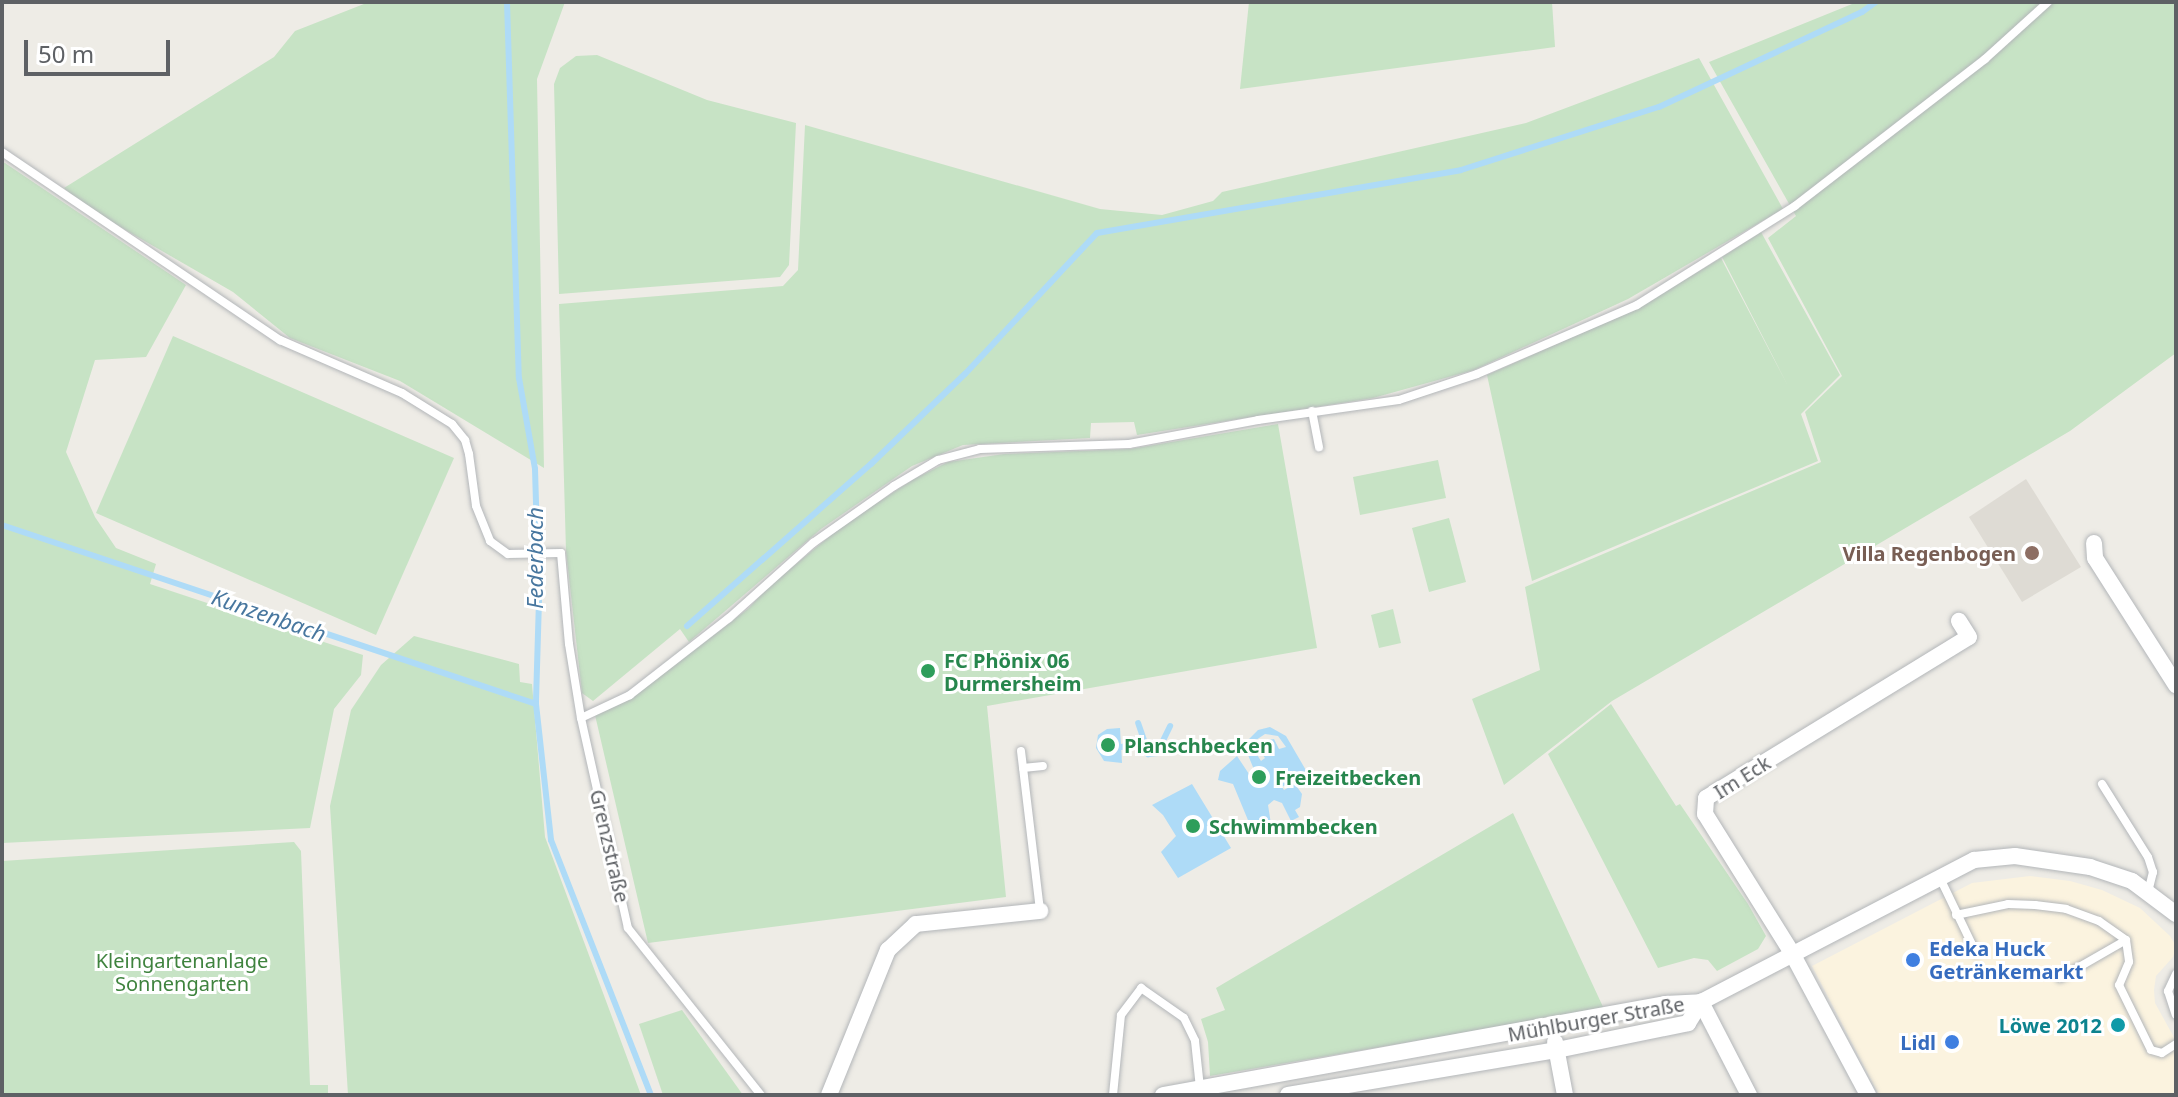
<!DOCTYPE html>
<html>
<head>
<meta charset="utf-8">
<style>
  body { margin:0 }
  #map { position:relative; width:2178px; height:1097px; overflow:hidden; background:#eeece6; font-family:"Noto Sans",sans-serif }
  div>[style] { position:absolute }
  [style*='--x'] { left:calc(var(--x)*1px); top:calc(var(--y)*1px); width:calc(var(--w)*1px); rotate:calc(var(--a)*1deg) }
  .commercial>* { inset:0; background:#fbf3df }
  .education>* { inset:0; background:#dedbd4 }
  .green>* { inset:0; background:#c7e3c5 }
  .water>* { inset:0; background:#aedbf7 }
  .stream>* { height:6px; margin:-3px; padding:0 3px; transform-origin:3px; border-radius:3px; background:#aedbf7 }
  .roads { filter:drop-shadow(0 0 2px #b3b6b9) drop-shadow(0 0 2px #b3b6b9) }
  .service>* { height:8px; margin:-4px; padding:0 4px; transform-origin:4px; border-radius:4px; background:#fff }
  .minor>* { height:16px; margin:-8px; padding:0 8px; transform-origin:8px; border-radius:8px; background:#fff }
  .dots>* { width:22px; height:22px; translate:-50% -50%; box-sizing:border-box; border:4px solid #fff; border-radius:50% }
  span { translate:-50% -50%; white-space:nowrap; text-align:center; line-height:1.15; -webkit-text-stroke:6px #fff; paint-order:stroke }
  .education-label { font-size:20px; color:#785e54; font-weight:700 }
  .right { translate:-100% -50%; text-align:right }
  .leisure-label { font-size:20px; color:#27864d; font-weight:700 }
  .left { translate:0 -50%; text-align:left }
  .street-label { font-size:20px; color:#5e6165 }
  .shop-label { font-size:20px; color:#366cbe; font-weight:700 }
  .park-label { font-size:20px; color:#3f833e }
  .culture-label { font-size:20px; color:#0d838f; font-weight:700 }
  .water-label { font-size:22px; color:#48779f; font-style:italic }
  .frame { position:absolute; inset:0; border:4px solid #5e6165; pointer-events:none }
  .scale { position:absolute; left:24px; top:40px; width:146px; height:36px; box-sizing:border-box; border:4px solid #5e6165; border-top:0; padding-left:10px; font-size:24px; line-height:28px; white-space:nowrap; color:#5e6165; -webkit-text-stroke:6px #fff; paint-order:stroke }
</style>
</head>
<body>
<div id="map">
  <div class="commercial">
    <div style="clip-path:polygon(2030px 876px,2070px 881px,2102px 890px,2140px 908px,2170px 936px,2176px 946px,2173px 957px,2156px 976px,2154px 990px,2155px 1003px,2176px 1041px,2176px 1095px,1879px 1095px,1812px 966px,1972px 883px)"></div>
  </div>
  <div class="education">
    <div style="clip-path:polygon(2026px 479px,2081px 567px,2022px 602px,1969px 517px)"></div>
  </div>
  <div class="green">
    <div style="clip-path:polygon(369px 2px,565px 2px,537px 79px,544px 468px,400px 381px,290px 338px,233px 292px,84px 206px,64px 188px,274px 57px,295px 31px)"></div>
    <div style="clip-path:polygon(1249px 2px,1552px 2px,1555px 47px,1240px 89px)"></div>
    <div style="clip-path:polygon(1857px 2px,2176px 2px,2176px 353px,2070px 431px,1612px 701px,1504px 785px,1472px 699px,1540px 670px,1525px 587px,1821px 462px,1805px 412px,1842px 376px,1768px 238px,1796px 216px,1709px 62px)"></div>
    <div style="clip-path:polygon(597px 55px,707px 100px,796px 123px,789px 265px,780px 277px,559px 294px,554px 84px,560px 68px,576px 56px)"></div>
    <div style="clip-path:polygon(1699px 58px,1783px 209px,1628px 299px,1474px 370px,1373px 398px,1137px 435px,1134px 422px,1091px 423px,1090px 438px,963px 445px,912px 466px,821px 529px,689px 642px,680px 629px,593px 701px,582px 693px,566px 551px,559px 304px,783px 286px,798px 270px,805px 125px,1100px 209px,1162px 215px,1213px 201px,1222px 192px,1526px 123px)"></div>
    <div style="clip-path:polygon(2px 161px,186px 285px,146px 357px,95px 360px,66px 452px,95px 517px,116px 548px,156px 564px,150px 584px,363px 655px,361px 675px,334px 709px,310px 828px,2px 843px)"></div>
    <div style="clip-path:polygon(1761px 232px,1840px 375px,1801px 414px,1818px 461px,1532px 581px,1487px 375px,1636px 309px,1721px 258px,1788px 386px,1722px 257px)"></div>
    <div style="clip-path:polygon(173px 336px,454px 458px,376px 635px,96px 513px)"></div>
    <div style="clip-path:polygon(1278px 424px,1317px 648px,987px 706px,1006px 897px,648px 943px,595px 715px,637px 694px,749px 608px,768px 587px,846px 523px,914px 479px,948px 462px,1004px 454px,1130px 449px)"></div>
    <div style="clip-path:polygon(1438px 460px,1446px 498px,1360px 515px,1353px 477px)"></div>
    <div style="clip-path:polygon(1449px 518px,1466px 582px,1429px 592px,1412px 528px)"></div>
    <div style="clip-path:polygon(1393px 609px,1401px 643px,1379px 648px,1371px 615px)"></div>
    <div style="clip-path:polygon(414px 636px,519px 664px,520px 682px,532px 684px,545px 837px,641px 1095px,348px 1095px,330px 806px,351px 710px,381px 665px)"></div>
    <div style="clip-path:polygon(1611px 704px,1676px 806px,1680px 804px,1748px 904px,1766px 936px,1758px 949px,1717px 971px,1708px 960px,1694px 958px,1658px 968px,1548px 754px)"></div>
    <div style="clip-path:polygon(1513px 813px,1604px 1009px,1210px 1076px,1208px 1042px,1201px 1019px,1225px 1010px,1216px 988px)"></div>
    <div style="clip-path:polygon(294px 842px,301px 851px,310px 1085px,328px 1085px,328px 1095px,2px 1095px,2px 861px)"></div>
    <div style="clip-path:polygon(682px 1010px,743px 1095px,663px 1095px,639px 1024px)"></div>
  </div>
  <div class="water">
    <div style="clip-path:polygon(evenodd,1270px 727px,1286px 736px,1307px 772px,1282px 787px,1284px 790px,1295px 784px,1302px 794px,1300px 807px,1295px 810px,1299px 817px,1291px 821px,1282px 803px,1274px 800px,1268px 805px,1271px 824px,1258px 830px,1250px 825px,1233px 784px,1218px 780px,1220px 771px,1237px 756px,1249px 774px,1255px 772px,1248px 755px,1249px 739px,1258px 730px,1270px 727px,1265px 734px,1278px 736px,1286px 747px,1279px 749px,1274px 739px,1262px 741px,1259px 749px,1265px 758px,1261px 761px,1254px 750px,1256px 740px,1265px 734px)"></div>
    <div style="clip-path:polygon(1120px 728px,1122px 763px,1104px 761px,1096px 748px,1098px 735px,1107px 729px)"></div>
    <div style="clip-path:polygon(1192px 784px,1231px 848px,1178px 878px,1161px 852px,1176px 836px,1163px 815px,1152px 805px)"></div>
  </div>
  <div class="stream">
    <div style="--x:507;--y:2;--w:376;--a:88.2"></div>
    <div style="--x:519;--y:378;--w:92;--a:80"></div>
    <div style="--x:535;--y:469;--w:131;--a:88.3"></div>
    <div style="--x:539;--y:600;--w:104;--a:91.7"></div>
    <div style="--x:536;--y:704;--w:137;--a:83.7"></div>
    <div style="--x:551;--y:840;--w:274;--a:68.6"></div>
    <div style="--x:2;--y:525;--w:563;--a:18.53"></div>
    <div style="--x:687;--y:626;--w:245;--a:-41.4"></div>
    <div style="--x:871;--y:464;--w:130;--a:-43.8"></div>
    <div style="--x:965;--y:374;--w:193;--a:-46.9"></div>
    <div style="--x:1097;--y:233;--w:369;--a:-9.8"></div>
    <div style="--x:1461;--y:170;--w:208;--a:-17.7"></div>
    <div style="--x:1659;--y:107;--w:224;--a:-25.1"></div>
    <div style="--x:1862;--y:12;--w:17;--a:-36"></div>
    <div style="--x:1141;--y:746;--w:11;--a:49"></div>
    <div style="--x:1148;--y:754;--w:9;--a:-6"></div>
    <div style="--x:1157;--y:753;--w:30;--a:-64"></div>
    <div style="--x:1121;--y:747;--w:24;--a:-9"></div>
    <div style="--x:1145;--y:743;--w:21;--a:-109"></div>
  </div>
  <div class="roads">
    <div class="service">
      <div style="--x:2;--y:152;--w:336;--a:34.1"></div>
      <div style="--x:280;--y:340;--w:133;--a:23.5"></div>
      <div style="--x:402;--y:393;--w:59;--a:31.8"></div>
      <div style="--x:452;--y:424;--w:21;--a:51"></div>
      <div style="--x:465;--y:440;--w:15;--a:74"></div>
      <div style="--x:469;--y:454;--w:52;--a:82.3"></div>
      <div style="--x:476;--y:506;--w:38;--a:68"></div>
      <div style="--x:490;--y:541;--w:22;--a:36"></div>
      <div style="--x:508;--y:554;--w:53;--a:-1.1"></div>
      <div style="--x:561;--y:553;--w:91;--a:85"></div>
      <div style="--x:569;--y:644;--w:75;--a:80.8"></div>
      <div style="--x:581;--y:718;--w:215;--a:77.4"></div>
      <div style="--x:628;--y:928;--w:213;--a:51.5"></div>
      <div style="--x:1312;--y:411;--w:37;--a:79"></div>
      <div style="--x:581;--y:718;--w:54;--a:-25.1"></div>
      <div style="--x:630;--y:695;--w:125;--a:-37.9"></div>
      <div style="--x:729;--y:618;--w:113;--a:-41.8"></div>
      <div style="--x:813;--y:543;--w:99;--a:-35.1"></div>
      <div style="--x:894;--y:486;--w:51;--a:-30.6"></div>
      <div style="--x:938;--y:460;--w:43;--a:-14.7"></div>
      <div style="--x:980;--y:449;--w:149;--a:-1.9"></div>
      <div style="--x:1129;--y:444;--w:131;--a:-10.5"></div>
      <div style="--x:1258;--y:420;--w:142;--a:-8.1"></div>
      <div style="--x:1399;--y:400;--w:82;--a:-18.4"></div>
      <div style="--x:1477;--y:374;--w:174;--a:-23.3"></div>
      <div style="--x:1637;--y:305;--w:186;--a:-32.1"></div>
      <div style="--x:1795;--y:206;--w:240;--a:-37.7"></div>
      <div style="--x:1985;--y:59;--w:85;--a:-42.1"></div>
      <div style="--x:1021;--y:751;--w:160;--a:83.2"></div>
      <div style="--x:1023;--y:768;--w:20;--a:-6"></div>
      <div style="--x:2102;--y:784;--w:86;--a:57.8"></div>
      <div style="--x:2148;--y:857;--w:16;--a:72"></div>
      <div style="--x:2153;--y:872;--w:21;--a:104"></div>
      <div style="--x:1939;--y:876;--w:85;--a:64.3"></div>
      <div style="--x:1956;--y:915;--w:53;--a:-11.9"></div>
      <div style="--x:2008;--y:904;--w:27;--a:2"></div>
      <div style="--x:2035;--y:905;--w:31;--a:7"></div>
      <div style="--x:2066;--y:909;--w:35;--a:20"></div>
      <div style="--x:2099;--y:921;--w:33;--a:35"></div>
      <div style="--x:2126;--y:940;--w:22;--a:82"></div>
      <div style="--x:2129;--y:962;--w:25;--a:113"></div>
      <div style="--x:2119;--y:985;--w:72;--a:63.8"></div>
      <div style="--x:2151;--y:1050;--w:11;--a:15"></div>
      <div style="--x:2162;--y:1053;--w:17;--a:-33"></div>
      <div style="--x:2176;--y:974;--w:19;--a:115"></div>
      <div style="--x:2168;--y:991;--w:25;--a:72"></div>
      <div style="--x:2060;--y:978;--w:76;--a:-29.9"></div>
      <div style="--x:1113;--y:1095;--w:80;--a:-84.3"></div>
      <div style="--x:1121;--y:1015;--w:34;--a:-53"></div>
      <div style="--x:1141;--y:988;--w:52;--a:34.9"></div>
      <div style="--x:1184;--y:1018;--w:25;--a:64"></div>
      <div style="--x:1195;--y:1041;--w:47;--a:83.9"></div>
    </div>
    <div class="minor">
      <div style="--x:2094;--y:543;--w:15;--a:86"></div>
      <div style="--x:2095;--y:558;--w:151;--a:57.5"></div>
      <div style="--x:1701;--y:1002;--w:105;--a:62.7"></div>
      <div style="--x:1555;--y:1042;--w:54;--a:79.3"></div>
      <div style="--x:829;--y:1095;--w:157;--a:-67.9"></div>
      <div style="--x:888;--y:950;--w:38;--a:-43"></div>
      <div style="--x:916;--y:924;--w:125;--a:-6"></div>
      <div style="--x:1163;--y:1095;--w:510;--a:-10.27"></div>
      <div style="--x:1665;--y:1004;--w:36;--a:-3"></div>
      <div style="--x:1701;--y:1002;--w:308;--a:-27.5"></div>
      <div style="--x:1974;--y:860;--w:41;--a:-5.6"></div>
      <div style="--x:2015;--y:856;--w:76;--a:8.3"></div>
      <div style="--x:2090;--y:867;--w:44;--a:18.4"></div>
      <div style="--x:2132;--y:881;--w:55;--a:36.9"></div>
      <div style="--x:1288;--y:1095;--w:273;--a:-9.5"></div>
      <div style="--x:1557;--y:1050;--w:134;--a:-11.6"></div>
      <div style="--x:1688;--y:1023;--w:25;--a:-58"></div>
      <div style="--x:1868;--y:1095;--w:161;--a:-118.2"></div>
      <div style="--x:1792;--y:953;--w:164;--a:-122"></div>
      <div style="--x:1705;--y:814;--w:16;--a:-86"></div>
      <div style="--x:1706;--y:798;--w:308;--a:-31.5"></div>
      <div style="--x:1969;--y:637;--w:19;--a:-122"></div>
    </div>
  </div>
  <div class="dots">
    <div style="left:2032px;top:553px;background:#8d6e63"></div>
    <div style="left:928px;top:671px;background:#2e9e5b"></div>
    <div style="left:1108px;top:745px;background:#2e9e5b"></div>
    <div style="left:1259px;top:777px;background:#2e9e5b"></div>
    <div style="left:1193px;top:826px;background:#2e9e5b"></div>
    <div style="left:1913px;top:960px;background:#3f7fe0"></div>
    <div style="left:2118px;top:1025px;background:#0f9aa8"></div>
    <div style="left:1952px;top:1042px;background:#3f7fe0"></div>
  </div>
  <div class="education-label">
    <span class="right" style="left:2016px;top:553px">Villa Regenbogen</span>
  </div>
  <div class="leisure-label">
    <span class="left" style="left:944px;top:672px">FC Phönix 06<br>Durmersheim</span>
    <span class="left" style="left:1124px;top:745px">Planschbecken</span>
    <span class="left" style="left:1275px;top:777px">Freizeitbecken</span>
    <span class="left" style="left:1209px;top:826px">Schwimmbecken</span>
  </div>
  <div class="street-label">
    <span style="left:1742px;top:777px;rotate:-32deg">Im Eck</span>
    <span style="left:610px;top:846px;rotate:77deg">Grenzstraße</span>
    <span style="left:1596px;top:1019px;rotate:-10deg">Mühlburger Straße</span>
  </div>
  <div class="shop-label">
    <span class="left" style="left:1929px;top:960px">Edeka Huck<br>Getränkemarkt</span>
    <span class="right" style="left:1936px;top:1042px">Lidl</span>
  </div>
  <div class="park-label">
    <span style="left:182px;top:972px">Kleingartenanlage<br>Sonnengarten</span>
  </div>
  <div class="culture-label">
    <span class="right" style="left:2102px;top:1025px">Löwe 2012</span>
  </div>
  <div class="water-label">
    <span style="left:535px;top:558px;rotate:-90deg">Federbach</span>
    <span style="left:269px;top:615px;rotate:19deg">Kunzenbach</span>
  </div>
  <div class="frame"></div>
  <div class="scale">50 m</div>
</div>
</body>
</html>
